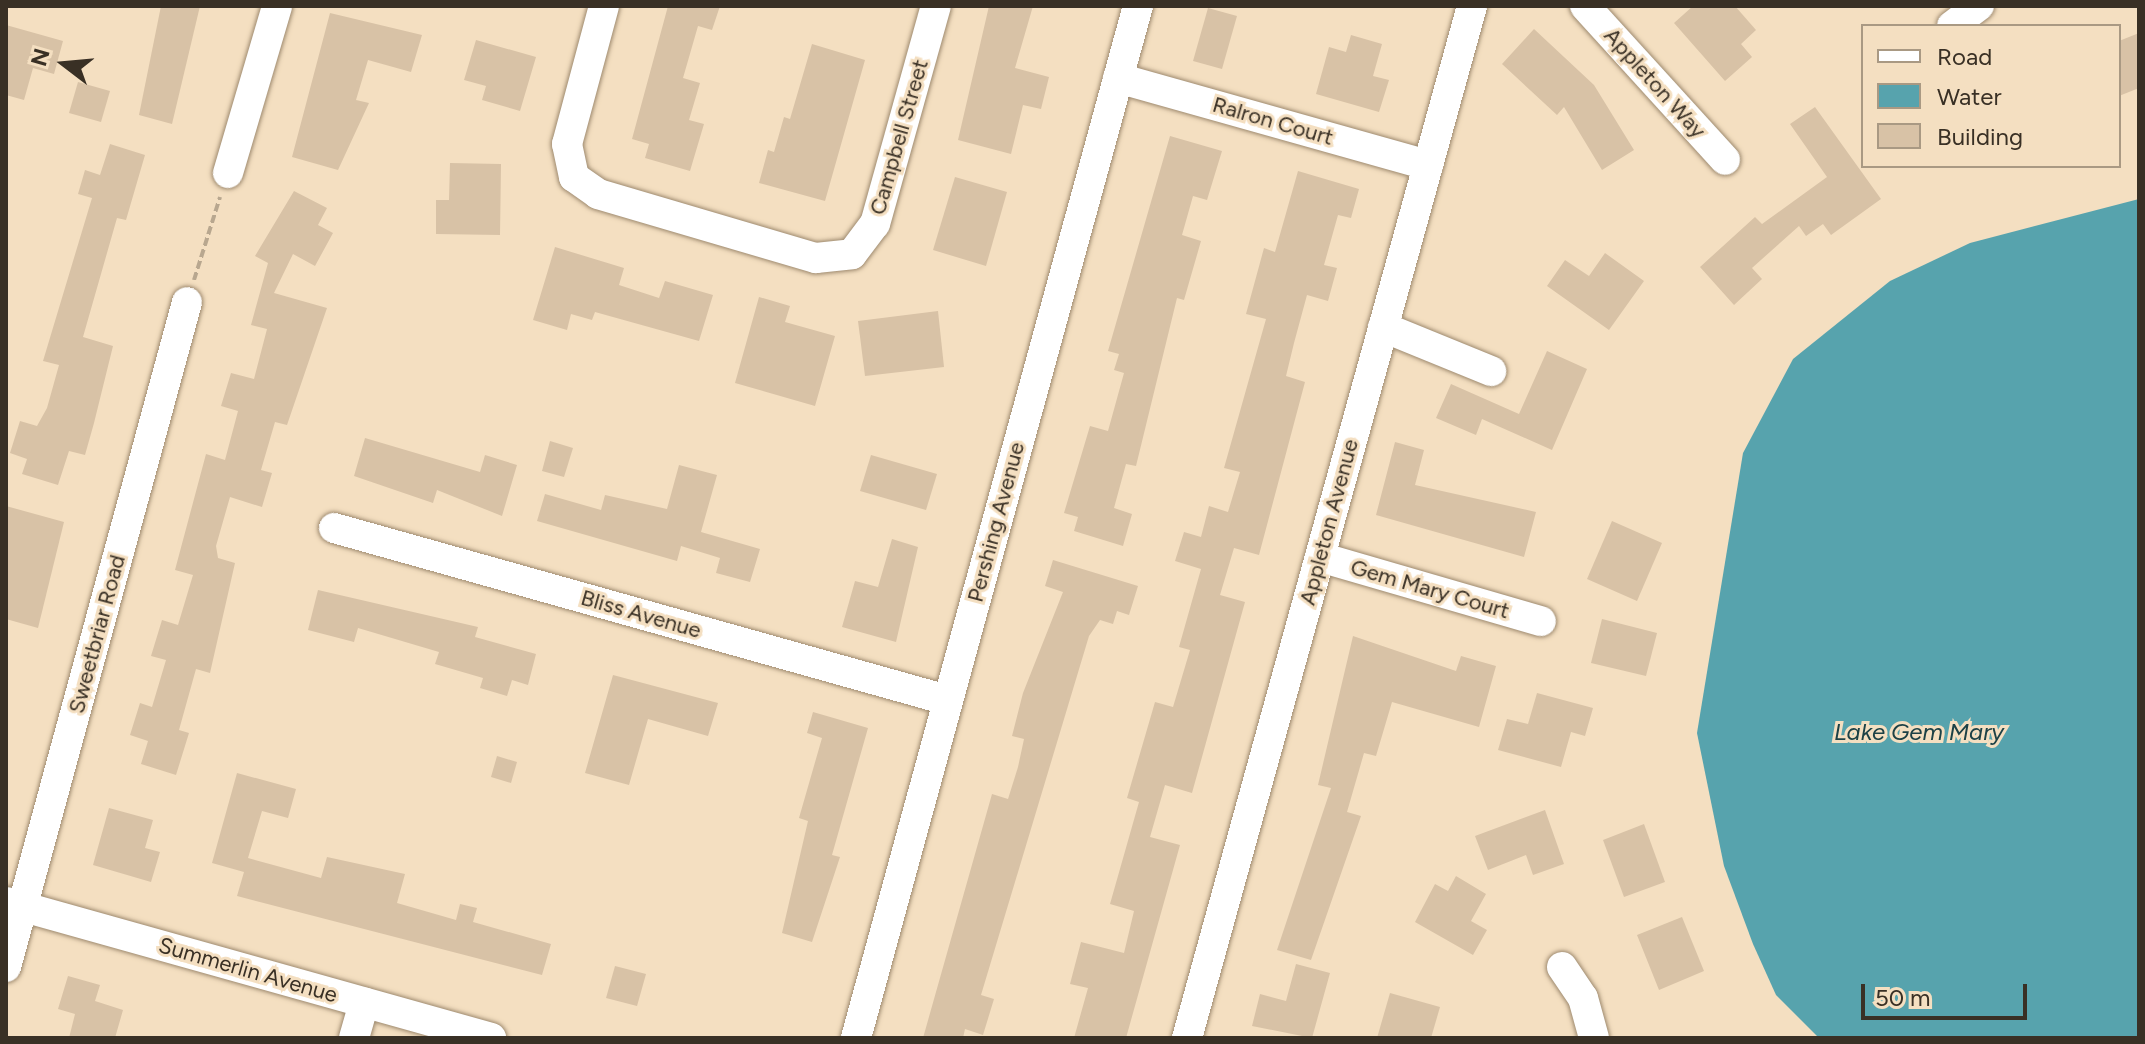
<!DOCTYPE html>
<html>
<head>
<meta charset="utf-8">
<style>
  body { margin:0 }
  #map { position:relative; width:2145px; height:1044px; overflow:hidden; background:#f4dfc1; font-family:Figtree,sans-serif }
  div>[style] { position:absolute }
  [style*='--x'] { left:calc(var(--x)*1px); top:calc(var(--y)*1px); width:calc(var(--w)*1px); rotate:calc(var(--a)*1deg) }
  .water>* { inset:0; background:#57a3ad }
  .building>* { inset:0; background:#d8c2a6 }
  .path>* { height:4px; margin-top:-2px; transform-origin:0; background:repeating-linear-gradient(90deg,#b8a78f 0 8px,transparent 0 12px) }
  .roads { filter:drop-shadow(0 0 2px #9e8a6f) drop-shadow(0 0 2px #9e8a6f) }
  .minor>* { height:30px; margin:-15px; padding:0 15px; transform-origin:15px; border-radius:15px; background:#fff }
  span { translate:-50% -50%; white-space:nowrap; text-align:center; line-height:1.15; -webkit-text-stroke:6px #f4dfc1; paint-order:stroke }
  .street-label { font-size:22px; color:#393025 }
  .water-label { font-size:24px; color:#1c4146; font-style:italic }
  .frame { position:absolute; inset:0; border:8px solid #393025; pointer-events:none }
  .legend { position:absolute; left:1861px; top:24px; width:260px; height:144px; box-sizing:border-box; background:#f4dfc1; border:2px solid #a99983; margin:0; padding:10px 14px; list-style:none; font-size:24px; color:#393025 }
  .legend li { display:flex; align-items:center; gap:16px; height:40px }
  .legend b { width:40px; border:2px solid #a99983 }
  .north { position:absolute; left:24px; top:24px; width:80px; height:80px; -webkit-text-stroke:6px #f4dfc1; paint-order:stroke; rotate:286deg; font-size:22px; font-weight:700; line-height:32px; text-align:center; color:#393025 }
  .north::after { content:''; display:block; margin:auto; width:28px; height:36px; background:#393025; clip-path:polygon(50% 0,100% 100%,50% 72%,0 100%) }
  .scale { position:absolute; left:1861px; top:984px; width:166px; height:36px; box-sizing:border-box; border:4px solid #393025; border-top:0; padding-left:10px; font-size:24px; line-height:28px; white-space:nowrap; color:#393025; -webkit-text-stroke:6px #f4dfc1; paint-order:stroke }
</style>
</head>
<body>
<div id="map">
  <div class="water">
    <div style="clip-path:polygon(2139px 199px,2139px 1038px,1819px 1038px,1776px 995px,1753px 944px,1724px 866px,1697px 733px,1743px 453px,1793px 359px,1890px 281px,1970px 243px)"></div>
  </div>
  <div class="building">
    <div style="clip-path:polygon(161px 6px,200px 6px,172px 124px,139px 115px)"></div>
    <div style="clip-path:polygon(668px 6px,720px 6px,712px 30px,698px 26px,683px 78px,700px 83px,689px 120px,704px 124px,690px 171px,645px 158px,649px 144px,632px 139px)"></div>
    <div style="clip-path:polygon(989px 6px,1033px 6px,1015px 68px,1049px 77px,1041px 109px,1023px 105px,1011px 154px,958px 140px)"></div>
    <div style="clip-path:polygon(1693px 6px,1735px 6px,1756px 30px,1741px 44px,1752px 57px,1725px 81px,1674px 23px)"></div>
    <div style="clip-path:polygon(1208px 8px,1237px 16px,1222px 69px,1193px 61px)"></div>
    <div style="clip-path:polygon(330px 13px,422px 35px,411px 72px,368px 60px,356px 100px,369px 103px,338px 170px,292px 157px)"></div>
    <div style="clip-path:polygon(6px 25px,63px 41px,54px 74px,33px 68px,24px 100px,6px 95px)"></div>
    <div style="clip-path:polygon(1534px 29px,1594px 85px,1634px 150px,1602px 170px,1564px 107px,1557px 115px,1502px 64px)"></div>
    <div style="clip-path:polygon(2139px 33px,2139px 88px,2119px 96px,2119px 41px)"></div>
    <div style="clip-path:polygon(1351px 35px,1382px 44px,1373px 76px,1389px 80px,1379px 112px,1316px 94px,1329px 47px,1346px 52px)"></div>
    <div style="clip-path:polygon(476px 40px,536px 57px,520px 111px,482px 100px,486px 86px,464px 80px)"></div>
    <div style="clip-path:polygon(812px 44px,865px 60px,825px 201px,759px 183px,768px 150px,774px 152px,784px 117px,790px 119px)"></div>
    <div style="clip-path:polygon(78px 82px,110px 91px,101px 122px,69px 113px)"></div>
    <div style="clip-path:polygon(1815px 107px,1881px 199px,1831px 235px,1823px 224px,1806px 236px,1799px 226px,1752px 268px,1762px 279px,1734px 305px,1700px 267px,1755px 217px,1762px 224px,1827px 177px,1790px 124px)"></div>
    <div style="clip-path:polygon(1170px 136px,1222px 151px,1207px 200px,1193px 196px,1182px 235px,1201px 241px,1184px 300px,1177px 298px,1136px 466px,1126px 464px,1114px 508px,1132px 514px,1123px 546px,1074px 531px,1078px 517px,1064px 513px,1090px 426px,1108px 431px,1124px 373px,1114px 370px,1119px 354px,1108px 351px)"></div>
    <div style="clip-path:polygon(110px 144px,145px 155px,126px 220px,117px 218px,83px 337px,113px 346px,94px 423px,85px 455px,69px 451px,58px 485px,22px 474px,27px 459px,10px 453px,20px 421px,37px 426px,47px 408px,59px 365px,43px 361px,92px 198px,78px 194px,85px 170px,100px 175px)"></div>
    <div style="clip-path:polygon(450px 163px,501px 164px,500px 235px,436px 234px,436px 200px,449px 200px)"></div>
    <div style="clip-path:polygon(1298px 171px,1359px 189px,1351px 218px,1338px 215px,1324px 265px,1337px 268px,1328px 301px,1307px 295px,1294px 343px,1286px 376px,1305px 382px,1259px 555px,1234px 548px,1220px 595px,1245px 602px,1192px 793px,1165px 785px,1150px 837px,1180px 845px,1126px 1038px,1074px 1038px,1088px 988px,1070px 984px,1081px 942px,1124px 953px,1134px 911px,1110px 904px,1139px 802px,1127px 798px,1155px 702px,1173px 707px,1190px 650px,1179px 647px,1201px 569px,1175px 561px,1184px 532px,1201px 537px,1209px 506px,1228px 512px,1240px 472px,1224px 468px,1266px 319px,1246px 314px,1264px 248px,1275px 252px)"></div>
    <div style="clip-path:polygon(955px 177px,1007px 192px,986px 266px,933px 250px)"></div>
    <div style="clip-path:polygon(294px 191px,327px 208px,318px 225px,333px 233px,315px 266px,293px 254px,274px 293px,327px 308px,287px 425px,275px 422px,261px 470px,272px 473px,262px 507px,230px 497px,216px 546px,218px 558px,235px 563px,210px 673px,196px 669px,179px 730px,189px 733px,176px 775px,141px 764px,148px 741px,130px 735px,140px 703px,152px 707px,166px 660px,151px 656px,162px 620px,178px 625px,193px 575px,175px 570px,206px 454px,225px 460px,238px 411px,221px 406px,231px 373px,254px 379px,267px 329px,251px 325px,268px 263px,255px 256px)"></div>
    <div style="clip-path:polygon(555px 247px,624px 268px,619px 285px,659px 298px,665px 281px,713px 295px,699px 341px,595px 312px,592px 320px,571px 314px,567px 330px,533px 320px)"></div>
    <div style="clip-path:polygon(1605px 253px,1644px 281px,1609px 330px,1547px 286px,1565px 260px,1589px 276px)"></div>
    <div style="clip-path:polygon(759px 297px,790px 306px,785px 322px,835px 336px,815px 406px,735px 383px)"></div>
    <div style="clip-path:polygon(938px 311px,944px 367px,865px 376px,858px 321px)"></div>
    <div style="clip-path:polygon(1547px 351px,1587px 369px,1552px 450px,1482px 419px,1476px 435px,1436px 418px,1451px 384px,1519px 414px)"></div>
    <div style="clip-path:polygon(365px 438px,480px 472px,485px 455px,517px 465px,502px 516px,437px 490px,433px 503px,354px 476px)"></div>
    <div style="clip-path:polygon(550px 441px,573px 448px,564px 477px,542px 471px)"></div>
    <div style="clip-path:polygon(1395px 442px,1424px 450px,1415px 485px,1536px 512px,1524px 557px,1376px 515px)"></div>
    <div style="clip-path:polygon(871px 455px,937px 474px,926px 510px,860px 491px)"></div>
    <div style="clip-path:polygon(679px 465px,717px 475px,701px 532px,760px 549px,750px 582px,716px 573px,720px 558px,681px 546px,677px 561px,537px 521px,545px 494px,601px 510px,605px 495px,667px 509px)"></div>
    <div style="clip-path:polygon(6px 506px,64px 522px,38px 628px,6px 619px)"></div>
    <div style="clip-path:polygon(1612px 521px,1662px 543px,1637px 601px,1587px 579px)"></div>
    <div style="clip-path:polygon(892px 539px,918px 547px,896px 642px,842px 627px,855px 581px,878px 587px)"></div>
    <div style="clip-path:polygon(1053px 560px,1138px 586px,1129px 615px,1117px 611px,1113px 624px,1100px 620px,1089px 636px,981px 995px,994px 999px,983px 1035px,965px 1029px,963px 1038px,923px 1038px,992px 794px,1008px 799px,1018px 767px,1024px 739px,1012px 736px,1023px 693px,1063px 592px,1045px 586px)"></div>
    <div style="clip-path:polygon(318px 590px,478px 627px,475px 637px,536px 654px,528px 685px,512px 680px,507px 696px,480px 688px,483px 678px,435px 664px,439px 652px,358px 628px,354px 642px,308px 630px)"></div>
    <div style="clip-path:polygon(1602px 619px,1657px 633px,1646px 676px,1591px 663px)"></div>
    <div style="clip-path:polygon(1353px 636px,1456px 671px,1461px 656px,1496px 666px,1479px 727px,1392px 702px,1376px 756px,1364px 753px,1347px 812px,1361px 816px,1311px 960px,1277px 950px,1331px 788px,1318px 785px)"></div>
    <div style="clip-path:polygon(613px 675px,718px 703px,708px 736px,648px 719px,629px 785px,585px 773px)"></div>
    <div style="clip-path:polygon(1537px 693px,1593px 708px,1585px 736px,1571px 732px,1561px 767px,1498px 750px,1507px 719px,1528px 724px)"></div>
    <div style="clip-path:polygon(813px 712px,868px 728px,832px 855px,840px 857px,812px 942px,782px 933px,808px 821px,799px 818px,822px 738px,807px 733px)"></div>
    <div style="clip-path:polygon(497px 756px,517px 762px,511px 783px,491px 777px)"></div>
    <div style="clip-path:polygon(237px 773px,296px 789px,288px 818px,262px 811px,248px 858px,321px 878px,327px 857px,405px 874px,397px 903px,456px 920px,460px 904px,477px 908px,473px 922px,551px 944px,542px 975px,237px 896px,244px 872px,212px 863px)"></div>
    <div style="clip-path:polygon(109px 808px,153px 820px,145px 848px,160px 852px,151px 882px,93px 865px)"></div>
    <div style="clip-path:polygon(1545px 810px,1564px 864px,1533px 875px,1526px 855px,1488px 870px,1475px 836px)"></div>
    <div style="clip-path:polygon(1644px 824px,1665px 882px,1624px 897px,1603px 840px)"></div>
    <div style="clip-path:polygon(1456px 876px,1486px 894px,1471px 921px,1487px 930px,1473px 955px,1415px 922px,1435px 884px,1448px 891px)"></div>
    <div style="clip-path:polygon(1682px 917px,1704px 971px,1659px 990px,1637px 935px)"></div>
    <div style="clip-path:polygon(1296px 964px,1330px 973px,1312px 1038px,1252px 1026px,1260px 994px,1286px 1001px)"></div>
    <div style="clip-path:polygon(615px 966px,646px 974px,637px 1006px,606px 998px)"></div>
    <div style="clip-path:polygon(68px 976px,100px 985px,95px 1001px,123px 1010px,115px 1038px,69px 1038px,75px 1014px,58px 1009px)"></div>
    <div style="clip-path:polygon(1390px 993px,1440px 1007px,1431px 1038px,1377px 1038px)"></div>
  </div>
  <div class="path">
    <div style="--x:194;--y:280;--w:87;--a:-72.6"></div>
  </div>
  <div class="roads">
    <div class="minor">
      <div style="--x:604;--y:6;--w:143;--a:105"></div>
      <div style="--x:567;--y:144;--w:34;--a:78"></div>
      <div style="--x:574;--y:177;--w:29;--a:35"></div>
      <div style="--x:598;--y:194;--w:227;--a:16.4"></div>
      <div style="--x:816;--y:258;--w:36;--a:-6"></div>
      <div style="--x:852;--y:254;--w:38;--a:-53"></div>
      <div style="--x:875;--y:224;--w:226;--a:-74.4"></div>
      <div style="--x:1585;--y:6;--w:208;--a:47.7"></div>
      <div style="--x:1952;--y:26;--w:34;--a:-37"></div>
      <div style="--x:1118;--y:78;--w:322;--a:15.7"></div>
      <div style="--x:228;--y:173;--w:174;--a:-73.6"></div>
      <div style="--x:1383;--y:327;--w:117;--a:22.2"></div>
      <div style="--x:334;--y:528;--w:637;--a:15.67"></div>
      <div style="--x:1320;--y:557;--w:230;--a:16.2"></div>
      <div style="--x:6;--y:902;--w:504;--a:15.66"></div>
      <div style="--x:6;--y:967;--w:689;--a:-74.77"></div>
      <div style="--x:1562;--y:967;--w:37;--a:56"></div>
      <div style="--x:1583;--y:998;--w:41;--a:74.6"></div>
      <div style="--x:354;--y:1038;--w:37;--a:-74"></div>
      <div style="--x:856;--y:1038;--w:1070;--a:-74.72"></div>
      <div style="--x:1187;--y:1038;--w:1071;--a:-74.56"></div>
    </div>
  </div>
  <div class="street-label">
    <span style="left:1655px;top:83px;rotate:48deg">Appleton Way</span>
    <span style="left:1273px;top:121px;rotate:16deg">Ralron Court</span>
    <span style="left:899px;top:137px;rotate:-74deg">Campbell Street</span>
    <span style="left:996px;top:522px;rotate:-75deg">Pershing Avenue</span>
    <span style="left:1329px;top:522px;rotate:-75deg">Appleton Avenue</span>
    <span style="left:1430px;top:589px;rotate:16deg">Gem Mary Court</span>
    <span style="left:641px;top:614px;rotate:16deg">Bliss Avenue</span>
    <span style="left:97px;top:634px;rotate:-75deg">Sweetbriar Road</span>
    <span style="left:248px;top:970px;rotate:16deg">Summerlin Avenue</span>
  </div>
  <div class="water-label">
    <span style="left:1919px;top:732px">Lake Gem Mary</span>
  </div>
  <div class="frame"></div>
  <ul class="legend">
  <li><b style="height:10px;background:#fff"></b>Road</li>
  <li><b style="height:22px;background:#57a3ad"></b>Water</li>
  <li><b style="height:22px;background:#d8c2a6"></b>Building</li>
  </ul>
  <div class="north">N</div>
  <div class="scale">50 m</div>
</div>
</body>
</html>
